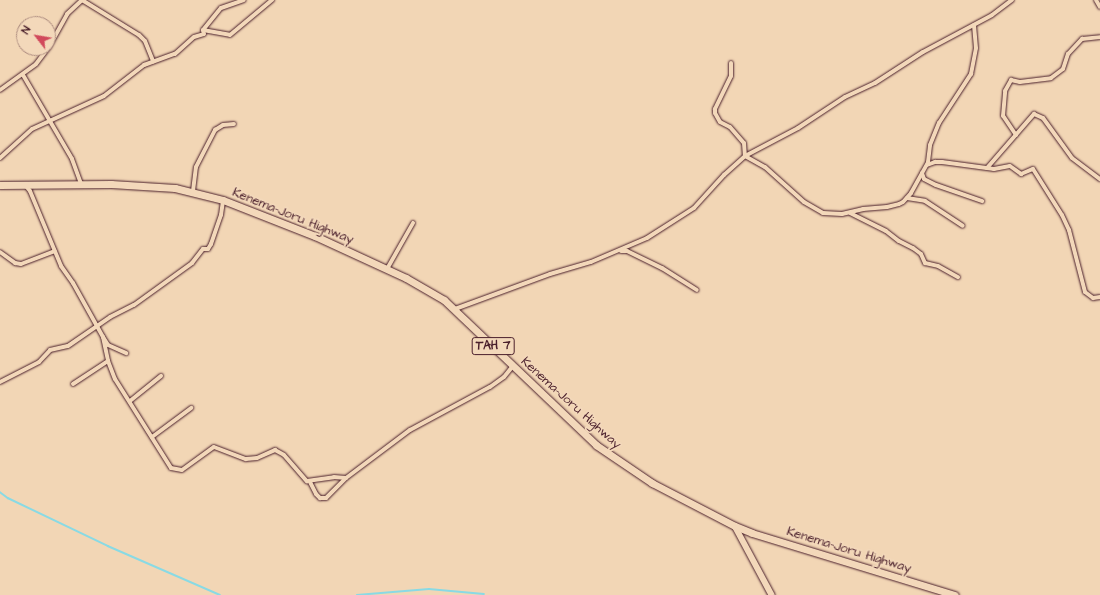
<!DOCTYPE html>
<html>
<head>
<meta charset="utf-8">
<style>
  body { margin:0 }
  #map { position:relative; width:1100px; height:595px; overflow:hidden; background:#f2d6b5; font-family:"Architects Daughter",sans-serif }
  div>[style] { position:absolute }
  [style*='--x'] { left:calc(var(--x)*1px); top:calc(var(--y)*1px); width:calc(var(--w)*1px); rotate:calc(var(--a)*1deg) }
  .stream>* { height:1.5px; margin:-0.75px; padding:0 0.75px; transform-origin:0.75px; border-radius:0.75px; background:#89dae4 }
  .roads { filter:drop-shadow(0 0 1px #4a1f2b) drop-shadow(0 0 1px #4a1f2b) }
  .street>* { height:4px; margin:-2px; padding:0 2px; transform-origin:2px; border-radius:2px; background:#f3d8ba }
  .secondary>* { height:5.5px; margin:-2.75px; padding:0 2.75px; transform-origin:2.75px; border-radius:2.75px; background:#f3d8ba }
  .highway>* { height:7px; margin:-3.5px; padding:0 3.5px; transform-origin:3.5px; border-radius:3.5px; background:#f3d8ba }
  span { translate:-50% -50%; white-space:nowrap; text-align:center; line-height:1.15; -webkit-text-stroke:3.5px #f3d8ba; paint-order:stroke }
  .shield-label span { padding:1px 3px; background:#f3d8ba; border:1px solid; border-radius:3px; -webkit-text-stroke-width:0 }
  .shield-label { font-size:12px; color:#4a1f2b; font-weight:700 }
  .street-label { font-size:13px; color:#4a1f2b }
  .north { position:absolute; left:16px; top:16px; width:40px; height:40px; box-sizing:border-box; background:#f3d8ba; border:1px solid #af8e81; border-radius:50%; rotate:301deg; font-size:11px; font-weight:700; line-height:16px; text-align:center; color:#4a1f2b }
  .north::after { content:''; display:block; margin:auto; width:14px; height:18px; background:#d1495b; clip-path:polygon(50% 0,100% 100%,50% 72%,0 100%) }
</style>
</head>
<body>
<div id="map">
  <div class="stream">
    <div style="--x:0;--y:492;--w:10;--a:37"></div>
    <div style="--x:8;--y:498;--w:111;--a:25.6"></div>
    <div style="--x:108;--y:546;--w:122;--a:23.6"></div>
    <div style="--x:357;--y:595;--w:72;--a:-4.8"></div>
    <div style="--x:429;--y:589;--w:55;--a:5.2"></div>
  </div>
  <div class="roads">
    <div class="street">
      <div style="--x:82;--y:0;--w:67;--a:31.6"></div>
      <div style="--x:139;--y:35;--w:8;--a:45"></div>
      <div style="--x:145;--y:41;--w:22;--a:68"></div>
      <div style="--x:1096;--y:0;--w:8;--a:60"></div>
      <div style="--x:203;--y:30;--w:27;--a:10"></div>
      <div style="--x:230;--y:35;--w:55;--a:-39.8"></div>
      <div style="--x:731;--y:63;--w:13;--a:90"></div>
      <div style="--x:731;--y:76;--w:37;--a:116"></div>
      <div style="--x:715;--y:109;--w:4;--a:90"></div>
      <div style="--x:715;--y:113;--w:10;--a:61"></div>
      <div style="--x:720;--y:122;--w:11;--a:27"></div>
      <div style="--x:730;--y:127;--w:21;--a:49"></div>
      <div style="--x:744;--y:143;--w:13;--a:86"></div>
      <div style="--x:745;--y:156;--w:23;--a:29"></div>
      <div style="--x:765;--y:167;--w:52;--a:41.9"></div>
      <div style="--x:804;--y:202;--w:22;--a:30"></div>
      <div style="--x:823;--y:213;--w:19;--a:3"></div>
      <div style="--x:842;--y:214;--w:22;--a:-13"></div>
      <div style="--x:863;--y:209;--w:24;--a:-5"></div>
      <div style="--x:887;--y:207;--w:12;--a:-14"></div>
      <div style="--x:899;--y:204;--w:4;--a:-27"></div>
      <div style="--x:903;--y:202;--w:12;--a:-48"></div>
      <div style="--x:911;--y:193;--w:35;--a:-61"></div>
      <div style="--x:928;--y:162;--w:17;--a:-83"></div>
      <div style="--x:930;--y:145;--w:24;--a:-68"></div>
      <div style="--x:939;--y:123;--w:59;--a:-56.9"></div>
      <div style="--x:971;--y:74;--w:26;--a:-79"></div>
      <div style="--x:976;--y:48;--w:23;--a:-95"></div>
      <div style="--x:23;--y:75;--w:97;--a:59.7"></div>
      <div style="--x:72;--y:159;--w:27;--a:70"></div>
      <div style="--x:0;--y:90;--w:44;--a:-35.8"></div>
      <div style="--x:36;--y:64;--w:21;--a:-53"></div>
      <div style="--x:49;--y:47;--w:38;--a:-61"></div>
      <div style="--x:67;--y:14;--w:21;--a:-43"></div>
      <div style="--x:1016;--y:135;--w:23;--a:-124"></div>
      <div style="--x:1003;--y:116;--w:25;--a:-85"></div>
      <div style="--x:1005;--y:91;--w:13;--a:-61"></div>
      <div style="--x:1011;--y:80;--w:9;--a:13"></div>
      <div style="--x:1020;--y:82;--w:31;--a:-7"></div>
      <div style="--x:1051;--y:78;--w:15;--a:-37"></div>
      <div style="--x:1063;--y:69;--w:16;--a:-72"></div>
      <div style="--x:1068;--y:54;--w:21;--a:-47"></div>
      <div style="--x:1082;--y:39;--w:18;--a:-6"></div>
      <div style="--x:0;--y:158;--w:43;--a:-42.2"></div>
      <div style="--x:32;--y:129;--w:79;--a:-24.6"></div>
      <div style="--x:104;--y:96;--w:51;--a:-37.8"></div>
      <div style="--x:144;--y:65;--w:33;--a:-20"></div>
      <div style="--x:175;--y:54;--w:25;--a:-42"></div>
      <div style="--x:194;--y:37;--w:10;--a:-17"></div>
      <div style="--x:204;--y:34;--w:4;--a:-104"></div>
      <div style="--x:203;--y:30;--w:28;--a:-51"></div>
      <div style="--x:221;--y:8;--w:24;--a:-19"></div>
      <div style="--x:927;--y:165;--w:9;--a:-21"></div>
      <div style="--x:935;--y:162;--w:7;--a:0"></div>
      <div style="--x:942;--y:162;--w:45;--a:7.6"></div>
      <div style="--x:987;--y:168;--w:72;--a:-49"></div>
      <div style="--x:1034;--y:114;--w:10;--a:24"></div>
      <div style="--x:1043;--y:118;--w:49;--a:54.1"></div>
      <div style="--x:1072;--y:158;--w:35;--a:37"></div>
      <div style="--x:987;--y:168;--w:7;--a:8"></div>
      <div style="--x:994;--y:169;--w:16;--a:-11"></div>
      <div style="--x:1010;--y:166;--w:14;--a:36"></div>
      <div style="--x:1021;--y:174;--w:13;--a:-23"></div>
      <div style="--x:1033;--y:169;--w:54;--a:57.8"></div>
      <div style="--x:1062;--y:215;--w:17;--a:65"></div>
      <div style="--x:1069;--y:230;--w:64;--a:75.5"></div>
      <div style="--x:1085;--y:292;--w:10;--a:37"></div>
      <div style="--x:1093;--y:298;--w:7;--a:-8"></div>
      <div style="--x:922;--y:173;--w:6;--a:72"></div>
      <div style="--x:924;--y:179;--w:13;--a:27"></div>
      <div style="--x:936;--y:185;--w:49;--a:19.2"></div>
      <div style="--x:26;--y:186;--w:6;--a:51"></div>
      <div style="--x:30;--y:191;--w:81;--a:67.5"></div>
      <div style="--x:61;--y:266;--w:21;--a:55"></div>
      <div style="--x:73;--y:283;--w:62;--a:60.9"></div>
      <div style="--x:103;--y:337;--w:9;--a:58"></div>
      <div style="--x:108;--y:345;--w:20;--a:24"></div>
      <div style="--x:193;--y:191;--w:24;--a:-83"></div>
      <div style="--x:196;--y:167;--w:42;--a:-62.8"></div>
      <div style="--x:215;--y:130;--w:9;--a:-32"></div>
      <div style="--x:223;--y:125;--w:11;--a:-5"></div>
      <div style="--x:907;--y:198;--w:18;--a:9"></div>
      <div style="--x:925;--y:201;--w:45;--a:33.3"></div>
      <div style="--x:850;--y:213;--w:40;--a:26.6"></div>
      <div style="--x:886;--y:231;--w:16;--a:38"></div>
      <div style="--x:899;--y:241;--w:16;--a:27"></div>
      <div style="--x:913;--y:248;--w:10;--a:37"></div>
      <div style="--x:921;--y:254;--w:10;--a:66"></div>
      <div style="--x:925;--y:263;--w:13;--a:13"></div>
      <div style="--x:938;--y:266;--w:23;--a:29"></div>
      <div style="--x:621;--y:251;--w:6;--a:0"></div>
      <div style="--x:627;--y:251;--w:39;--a:26"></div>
      <div style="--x:662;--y:268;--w:41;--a:32.2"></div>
      <div style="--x:0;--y:252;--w:19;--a:36"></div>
      <div style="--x:15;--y:263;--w:6;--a:9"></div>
      <div style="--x:21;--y:264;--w:36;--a:-21"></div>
      <div style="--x:387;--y:269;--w:53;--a:-60.5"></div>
      <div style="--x:455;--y:309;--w:101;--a:-20.2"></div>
      <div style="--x:550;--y:274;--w:43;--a:-16.3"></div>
      <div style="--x:591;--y:262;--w:61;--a:-23.2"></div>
      <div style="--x:647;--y:238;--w:56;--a:-32.6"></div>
      <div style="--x:694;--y:208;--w:45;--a:-47.7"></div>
      <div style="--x:724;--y:175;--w:28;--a:-42"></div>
      <div style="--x:745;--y:156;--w:60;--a:-27.8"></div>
      <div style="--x:798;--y:128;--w:56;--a:-33.4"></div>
      <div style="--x:845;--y:97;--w:33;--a:-25"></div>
      <div style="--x:875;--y:83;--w:57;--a:-32.9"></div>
      <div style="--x:923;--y:52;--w:78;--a:-28.2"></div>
      <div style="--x:992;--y:15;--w:25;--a:-37"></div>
      <div style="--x:103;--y:337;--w:25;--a:78"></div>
      <div style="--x:108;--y:361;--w:19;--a:69"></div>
      <div style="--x:115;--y:379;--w:105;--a:57.8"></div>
      <div style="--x:171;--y:468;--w:11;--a:10"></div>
      <div style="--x:182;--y:470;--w:39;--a:-36"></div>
      <div style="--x:214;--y:447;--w:34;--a:21"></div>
      <div style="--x:246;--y:459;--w:11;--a:-5"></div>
      <div style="--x:257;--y:458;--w:20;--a:-24"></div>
      <div style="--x:275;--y:450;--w:10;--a:29"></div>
      <div style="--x:284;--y:455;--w:35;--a:49"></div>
      <div style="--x:307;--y:481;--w:27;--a:-8"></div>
      <div style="--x:334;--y:477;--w:12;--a:5"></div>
      <div style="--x:0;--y:382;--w:44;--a:-27.1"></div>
      <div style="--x:39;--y:362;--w:16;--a:-47"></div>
      <div style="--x:50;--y:350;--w:18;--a:-13"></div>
      <div style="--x:68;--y:346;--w:51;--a:-34.6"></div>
      <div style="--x:110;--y:317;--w:27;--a:-27"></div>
      <div style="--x:134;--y:305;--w:72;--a:-35.9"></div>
      <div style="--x:192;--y:263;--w:18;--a:-52"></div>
      <div style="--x:203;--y:249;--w:5;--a:0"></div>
      <div style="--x:208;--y:249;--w:6;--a:-59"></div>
      <div style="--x:211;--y:244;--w:31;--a:-71"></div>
      <div style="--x:221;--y:215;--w:15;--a:-82"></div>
      <div style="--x:73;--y:384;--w:42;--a:-33.3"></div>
      <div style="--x:130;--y:401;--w:40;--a:-39"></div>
      <div style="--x:152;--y:437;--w:49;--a:-36.6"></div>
      <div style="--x:310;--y:482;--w:13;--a:63"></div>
      <div style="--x:316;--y:494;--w:6;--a:45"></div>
      <div style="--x:320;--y:498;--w:6;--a:0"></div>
      <div style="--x:326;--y:498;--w:28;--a:-45"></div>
      <div style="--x:346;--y:478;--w:80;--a:-36.9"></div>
      <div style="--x:410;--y:430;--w:91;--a:-28.3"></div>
      <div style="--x:490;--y:387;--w:17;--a:-36"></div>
      <div style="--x:504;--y:377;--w:14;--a:-51"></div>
    </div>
    <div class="secondary">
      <div style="--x:735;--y:526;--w:78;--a:61.8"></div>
    </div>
    <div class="highway">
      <div style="--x:0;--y:185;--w:111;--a:-0.5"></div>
      <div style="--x:111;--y:184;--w:64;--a:3.6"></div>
      <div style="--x:175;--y:188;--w:49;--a:14"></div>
      <div style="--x:223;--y:200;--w:99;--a:21.4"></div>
      <div style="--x:315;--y:236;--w:100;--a:24.8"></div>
      <div style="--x:406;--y:278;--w:44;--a:30.1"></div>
      <div style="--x:444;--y:300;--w:210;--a:43.6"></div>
      <div style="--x:596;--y:445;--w:68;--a:34.2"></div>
      <div style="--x:652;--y:483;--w:93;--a:27.4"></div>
      <div style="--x:735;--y:526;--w:18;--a:22"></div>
      <div style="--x:752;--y:533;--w:212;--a:17"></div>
    </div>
  </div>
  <div class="shield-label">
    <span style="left:493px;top:346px">TAH 7</span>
  </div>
  <div class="street-label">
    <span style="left:293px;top:216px;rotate:22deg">Kenema-Joru Highway</span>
    <span style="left:571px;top:403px;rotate:42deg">Kenema-Joru Highway</span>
    <span style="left:849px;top:550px;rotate:17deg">Kenema-Joru Highway</span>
  </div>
  <div class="north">N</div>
</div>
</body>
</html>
